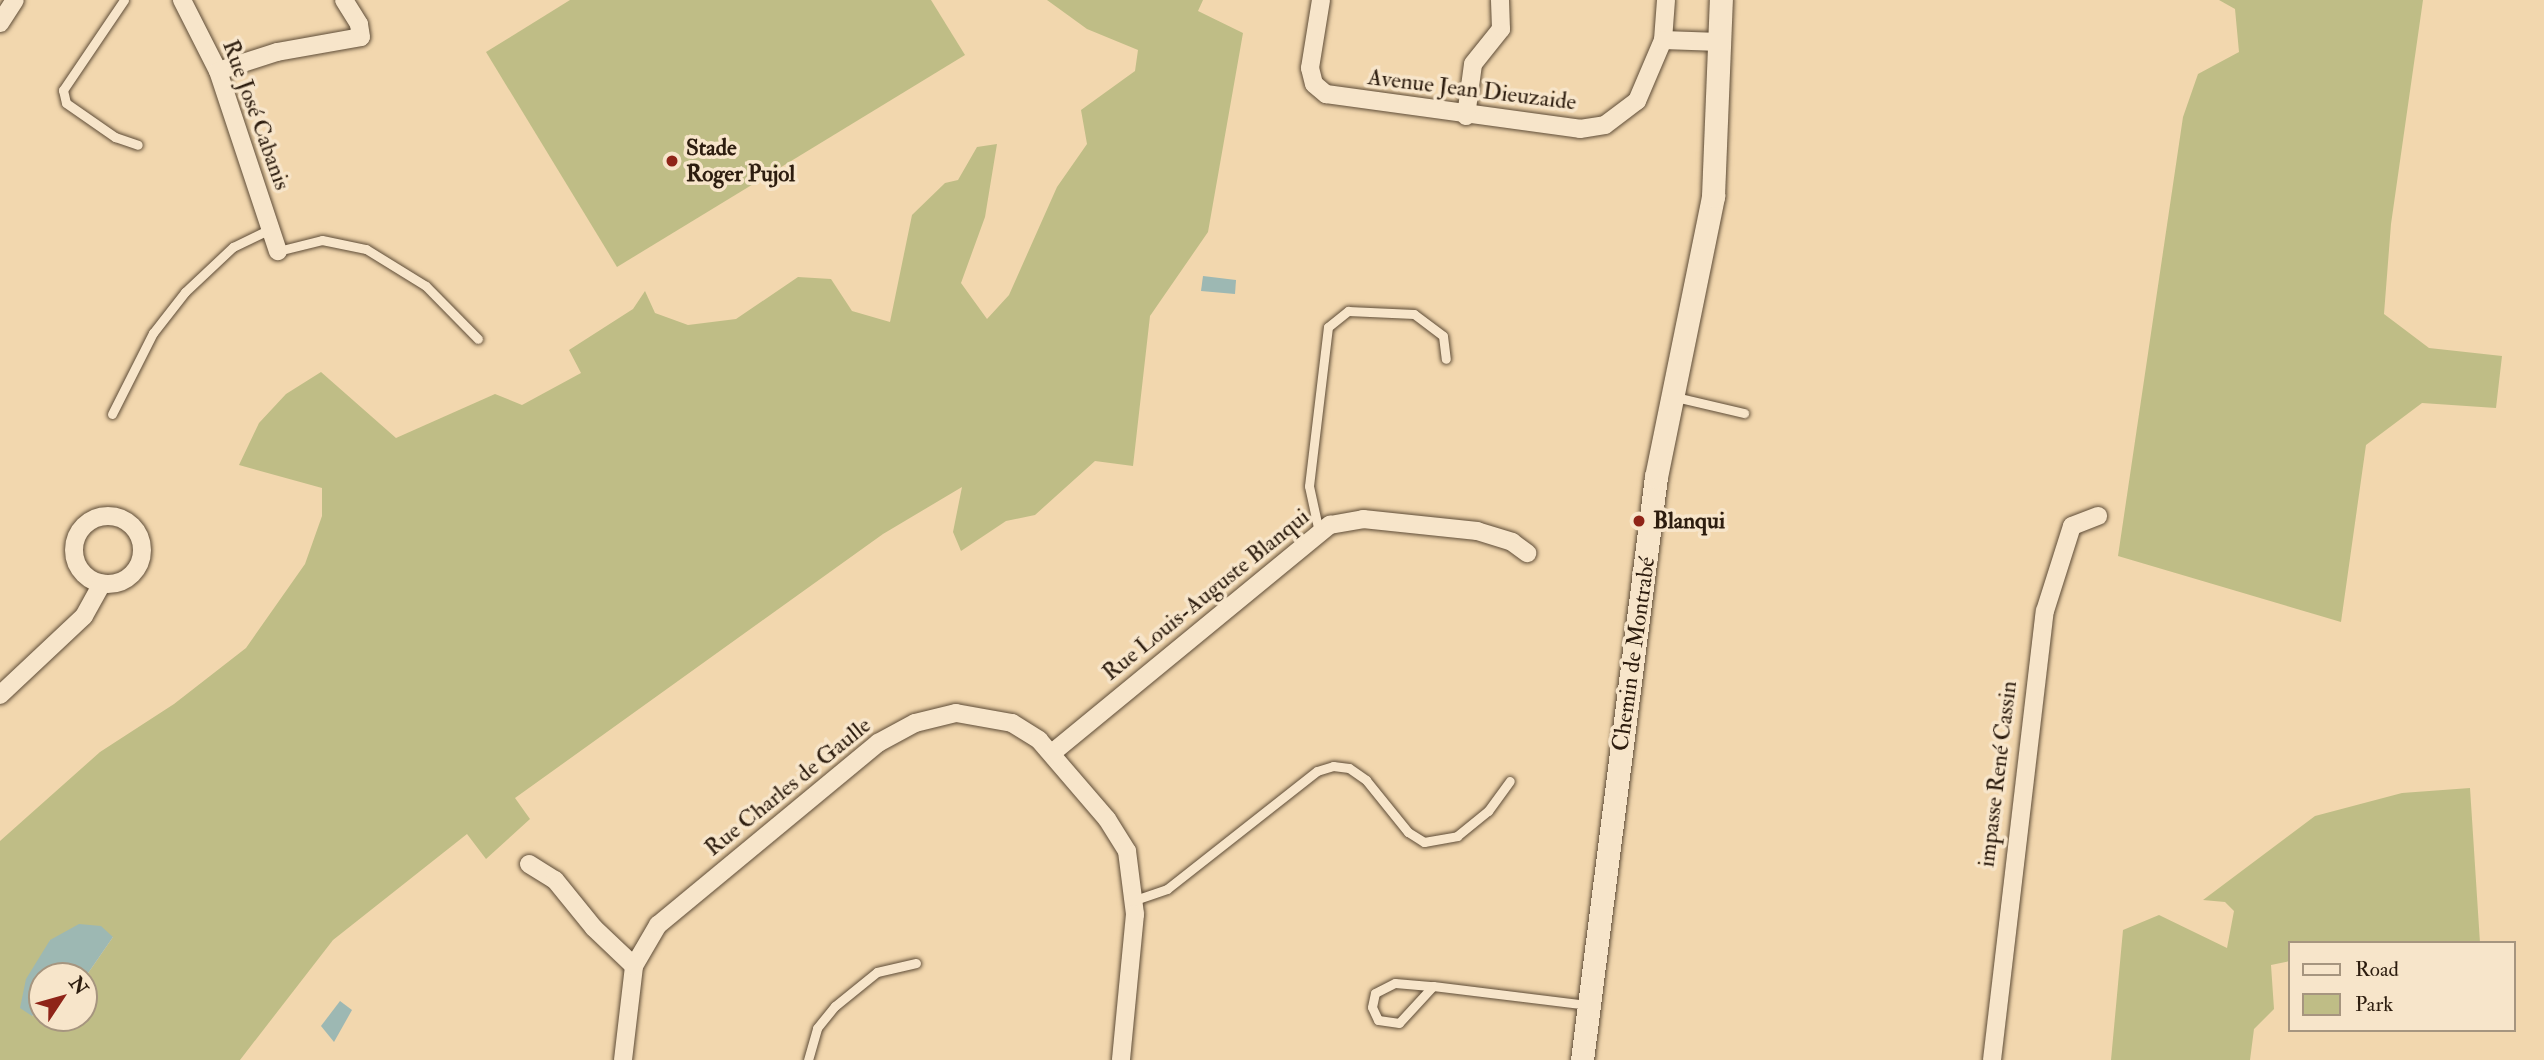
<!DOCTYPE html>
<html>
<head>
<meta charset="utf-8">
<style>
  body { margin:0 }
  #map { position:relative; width:2544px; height:1060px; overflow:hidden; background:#f2d7ae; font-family:"IM FELL Double Pica",serif }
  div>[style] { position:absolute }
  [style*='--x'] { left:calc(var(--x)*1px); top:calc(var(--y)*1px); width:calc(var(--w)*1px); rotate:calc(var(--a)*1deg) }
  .green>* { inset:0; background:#bfbd86 }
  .water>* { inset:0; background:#9db8b3 }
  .roads { filter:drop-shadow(0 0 2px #5e4c37) drop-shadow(0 0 2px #5e4c37) }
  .service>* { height:9px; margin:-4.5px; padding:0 4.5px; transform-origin:4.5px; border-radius:4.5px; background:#f7e5ca }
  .minor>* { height:18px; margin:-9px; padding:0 9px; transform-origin:9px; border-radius:9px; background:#f7e5ca }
  .minor>.ring { margin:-9px; padding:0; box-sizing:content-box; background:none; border:18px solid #f7e5ca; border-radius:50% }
  .tertiary>* { height:23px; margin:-11.5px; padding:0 11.5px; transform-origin:11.5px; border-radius:11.5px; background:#f7e5ca }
  .dots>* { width:19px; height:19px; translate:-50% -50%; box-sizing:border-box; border:4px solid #f7e5ca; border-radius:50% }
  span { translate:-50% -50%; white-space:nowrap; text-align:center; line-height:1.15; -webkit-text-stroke:7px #f7e5ca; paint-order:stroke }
  .street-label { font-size:23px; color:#2d1d0f }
  .poi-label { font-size:23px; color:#2d1d0f; font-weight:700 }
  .left { translate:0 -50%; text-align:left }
  .legend { position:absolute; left:2288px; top:941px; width:228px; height:91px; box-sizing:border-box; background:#f7e5ca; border:2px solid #a6957f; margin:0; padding:9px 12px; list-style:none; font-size:21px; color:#2d1d0f }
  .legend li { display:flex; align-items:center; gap:14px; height:35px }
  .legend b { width:35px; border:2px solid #a6957f }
  .north { position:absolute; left:28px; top:962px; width:70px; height:70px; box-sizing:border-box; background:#f7e5ca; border:2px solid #a6957f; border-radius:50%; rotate:54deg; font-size:19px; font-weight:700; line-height:28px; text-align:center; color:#2d1d0f }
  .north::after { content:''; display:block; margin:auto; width:24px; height:32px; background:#8f2418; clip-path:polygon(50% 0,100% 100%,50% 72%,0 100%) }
</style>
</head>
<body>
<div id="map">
  <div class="green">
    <div style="clip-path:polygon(570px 0,931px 0,965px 55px,617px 267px,486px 52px)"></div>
    <div style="clip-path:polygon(evenodd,1047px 0,1203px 0,1198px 11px,1243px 33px,1208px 232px,1150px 316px,1133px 466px,1095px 461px,1035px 515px,1006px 521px,961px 551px,953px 532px,962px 487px,883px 534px,515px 798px,530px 819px,486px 859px,467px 834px,333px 940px,240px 1060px,0 1060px,0 841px,100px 752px,174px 704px,246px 648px,305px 564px,322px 516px,322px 488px,239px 465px,259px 423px,286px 394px,321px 372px,396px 438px,495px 394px,522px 405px,581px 373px,569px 350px,633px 309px,645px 291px,655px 313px,688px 325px,736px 319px,798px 277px,831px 279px,852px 311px,890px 322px,912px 215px,945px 183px,958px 180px,977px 147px,997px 144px,985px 217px,961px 283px,987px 319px,1009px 295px,1057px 187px,1087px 144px,1081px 110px,1135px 71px,1138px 50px,1087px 29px,1047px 0,113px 937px,84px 979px,84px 1018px,42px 1018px,42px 1009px,32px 1016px,50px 940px,113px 937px)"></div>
    <div style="clip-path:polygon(2219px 0,2423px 0,2391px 224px,2384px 314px,2429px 348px,2502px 356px,2496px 408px,2422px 403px,2366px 445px,2341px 622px,2118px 556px,2183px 117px,2198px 74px,2239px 52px,2235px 9px)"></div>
    <div style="clip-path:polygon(2470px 788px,2480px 943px,2290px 943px,2290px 961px,2271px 965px,2274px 1009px,2254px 1029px,2250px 1060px,2111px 1060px,2123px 930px,2159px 915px,2227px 948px,2234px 911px,2225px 902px,2203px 900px,2315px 816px,2402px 793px)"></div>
  </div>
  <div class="water">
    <div style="clip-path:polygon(1203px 276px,1236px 280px,1235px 294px,1201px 291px)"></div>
    <div style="clip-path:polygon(79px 924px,101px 926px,113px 937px,84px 979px,42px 976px,42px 1009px,32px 1016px,20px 1008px,26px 979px,50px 940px)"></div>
    <div style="clip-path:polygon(340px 1001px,352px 1010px,334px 1042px,321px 1026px)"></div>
  </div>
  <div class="roads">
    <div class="service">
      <div style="--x:124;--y:0;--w:109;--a:124.1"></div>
      <div style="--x:63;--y:90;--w:13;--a:77"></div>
      <div style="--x:66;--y:103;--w:60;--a:34.8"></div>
      <div style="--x:115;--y:137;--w:24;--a:19"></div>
      <div style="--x:278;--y:251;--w:45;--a:-14"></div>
      <div style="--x:322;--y:240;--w:45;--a:11.6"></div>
      <div style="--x:366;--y:249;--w:70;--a:31.7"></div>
      <div style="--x:426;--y:286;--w:74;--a:45.5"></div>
      <div style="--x:1675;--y:397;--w:71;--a:13.1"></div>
      <div style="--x:112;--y:414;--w:91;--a:-63.2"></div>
      <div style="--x:153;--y:333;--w:52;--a:-52"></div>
      <div style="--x:185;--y:292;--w:66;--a:-43.2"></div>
      <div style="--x:233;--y:247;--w:41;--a:-25.9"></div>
      <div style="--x:1319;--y:532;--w:47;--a:-102.3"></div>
      <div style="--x:1309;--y:486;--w:160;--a:-83.2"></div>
      <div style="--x:1328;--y:327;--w:26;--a:-39"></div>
      <div style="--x:1348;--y:311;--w:66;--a:2.6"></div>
      <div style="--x:1414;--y:314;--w:36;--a:37"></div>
      <div style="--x:1443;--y:336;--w:23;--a:83"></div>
      <div style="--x:1135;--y:900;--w:34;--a:-19"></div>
      <div style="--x:1167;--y:889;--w:191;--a:-38.2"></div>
      <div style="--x:1317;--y:771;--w:17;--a:-17"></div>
      <div style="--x:1333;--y:766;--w:16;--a:7"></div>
      <div style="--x:1349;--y:768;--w:21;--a:35"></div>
      <div style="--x:1366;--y:780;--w:67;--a:51.1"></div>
      <div style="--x:1408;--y:832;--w:19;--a:32"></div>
      <div style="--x:1424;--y:842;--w:34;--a:-10"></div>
      <div style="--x:1457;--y:836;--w:40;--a:-39"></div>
      <div style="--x:1488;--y:811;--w:37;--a:-54"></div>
      <div style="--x:1433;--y:986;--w:50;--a:132.6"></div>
      <div style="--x:1399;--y:1023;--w:21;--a:-172"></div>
      <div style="--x:1378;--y:1020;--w:14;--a:-115"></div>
      <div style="--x:1372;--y:1007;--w:14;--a:-78"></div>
      <div style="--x:1375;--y:993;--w:22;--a:-27"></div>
      <div style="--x:1395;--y:983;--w:38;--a:5"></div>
      <div style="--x:1433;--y:986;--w:155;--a:7"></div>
      <div style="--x:808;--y:1060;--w:33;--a:-74"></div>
      <div style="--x:817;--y:1028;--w:28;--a:-51"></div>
      <div style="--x:835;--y:1006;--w:54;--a:-39"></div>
      <div style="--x:877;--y:972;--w:40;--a:-13"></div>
    </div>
    <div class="minor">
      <div style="--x:182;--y:0;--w:80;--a:63.1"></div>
      <div style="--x:218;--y:71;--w:190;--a:71.6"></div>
      <div style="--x:1321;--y:0;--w:69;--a:99.2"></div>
      <div style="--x:1310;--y:68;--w:16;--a:76"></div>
      <div style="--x:1314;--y:84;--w:16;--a:40"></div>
      <div style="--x:1326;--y:94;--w:256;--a:7.8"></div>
      <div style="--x:1580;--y:129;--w:25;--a:-9"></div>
      <div style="--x:1605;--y:125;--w:40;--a:-37"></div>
      <div style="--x:1637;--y:101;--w:66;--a:-66.9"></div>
      <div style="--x:1663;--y:40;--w:40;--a:-85.7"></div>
      <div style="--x:0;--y:23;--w:27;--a:-57"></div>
      <div style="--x:1663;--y:40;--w:57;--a:2"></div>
      <div style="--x:218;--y:71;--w:62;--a:-17.9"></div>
      <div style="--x:277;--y:52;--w:85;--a:-10.1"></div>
      <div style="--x:361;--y:37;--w:13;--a:-99"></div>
      <div style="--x:359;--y:24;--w:28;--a:-122"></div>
      <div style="--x:1466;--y:116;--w:52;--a:-82.3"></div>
      <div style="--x:1473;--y:64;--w:45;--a:-51.3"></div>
      <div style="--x:1501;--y:29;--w:29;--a:-92"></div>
      <div class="ring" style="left:74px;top:516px;width:50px;height:50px"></div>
      <div style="--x:0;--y:695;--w:115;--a:-43.2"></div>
      <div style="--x:84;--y:616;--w:37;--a:-61"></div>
      <div style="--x:1052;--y:753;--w:360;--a:-39.4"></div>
      <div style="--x:1330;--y:525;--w:34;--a:-10"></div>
      <div style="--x:1363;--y:519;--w:115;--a:6"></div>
      <div style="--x:1477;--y:531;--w:37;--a:17"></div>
      <div style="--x:1512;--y:542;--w:19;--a:36"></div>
      <div style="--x:529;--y:864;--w:31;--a:32"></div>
      <div style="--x:555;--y:880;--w:62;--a:50.9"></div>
      <div style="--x:594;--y:928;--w:55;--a:43.5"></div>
      <div style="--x:623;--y:1060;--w:95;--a:-83.3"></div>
      <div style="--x:634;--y:966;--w:48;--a:-59.7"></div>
      <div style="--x:658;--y:925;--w:286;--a:-39.6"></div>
      <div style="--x:878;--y:743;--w:42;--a:-28.4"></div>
      <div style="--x:915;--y:723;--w:42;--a:-13.7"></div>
      <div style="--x:956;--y:713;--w:57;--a:10.1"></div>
      <div style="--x:1012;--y:723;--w:32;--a:32"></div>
      <div style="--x:1039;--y:740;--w:104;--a:49.3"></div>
      <div style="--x:1107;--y:819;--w:38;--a:58"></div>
      <div style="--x:1127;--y:851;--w:64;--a:82.8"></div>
      <div style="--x:1135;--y:914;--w:147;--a:95.5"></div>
      <div style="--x:1992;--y:1060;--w:452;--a:-83.3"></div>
      <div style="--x:2045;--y:611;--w:89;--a:-72.4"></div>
      <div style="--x:2072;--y:526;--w:28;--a:-21"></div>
    </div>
    <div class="tertiary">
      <div style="--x:1582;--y:1060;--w:588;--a:-82.77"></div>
      <div style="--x:1656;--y:477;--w:287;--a:-78.5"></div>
      <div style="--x:1713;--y:196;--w:196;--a:-87.7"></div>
    </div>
  </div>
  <div class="dots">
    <div style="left:672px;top:161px;background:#8f2418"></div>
    <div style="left:1639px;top:521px;background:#8f2418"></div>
  </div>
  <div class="street-label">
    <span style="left:1472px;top:90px;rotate:7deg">Avenue Jean Dieuzaide</span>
    <span style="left:256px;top:115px;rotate:70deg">Rue José Cabanis</span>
    <span style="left:1206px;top:595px;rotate:-39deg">Rue Louis-Auguste Blanqui</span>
    <span style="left:1634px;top:654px;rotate:-82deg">Chemin de Montrabé</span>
    <span style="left:1998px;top:774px;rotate:-83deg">impasse René Cassin</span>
    <span style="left:788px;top:787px;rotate:-39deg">Rue Charles de Gaulle</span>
  </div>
  <div class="poi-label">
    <span class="left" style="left:686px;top:161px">Stade<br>Roger Pujol</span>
    <span class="left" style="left:1653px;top:521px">Blanqui</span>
  </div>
  <ul class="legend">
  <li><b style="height:9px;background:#f7e5ca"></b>Road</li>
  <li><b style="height:19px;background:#bfbd86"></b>Park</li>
  </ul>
  <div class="north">N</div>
</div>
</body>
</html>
